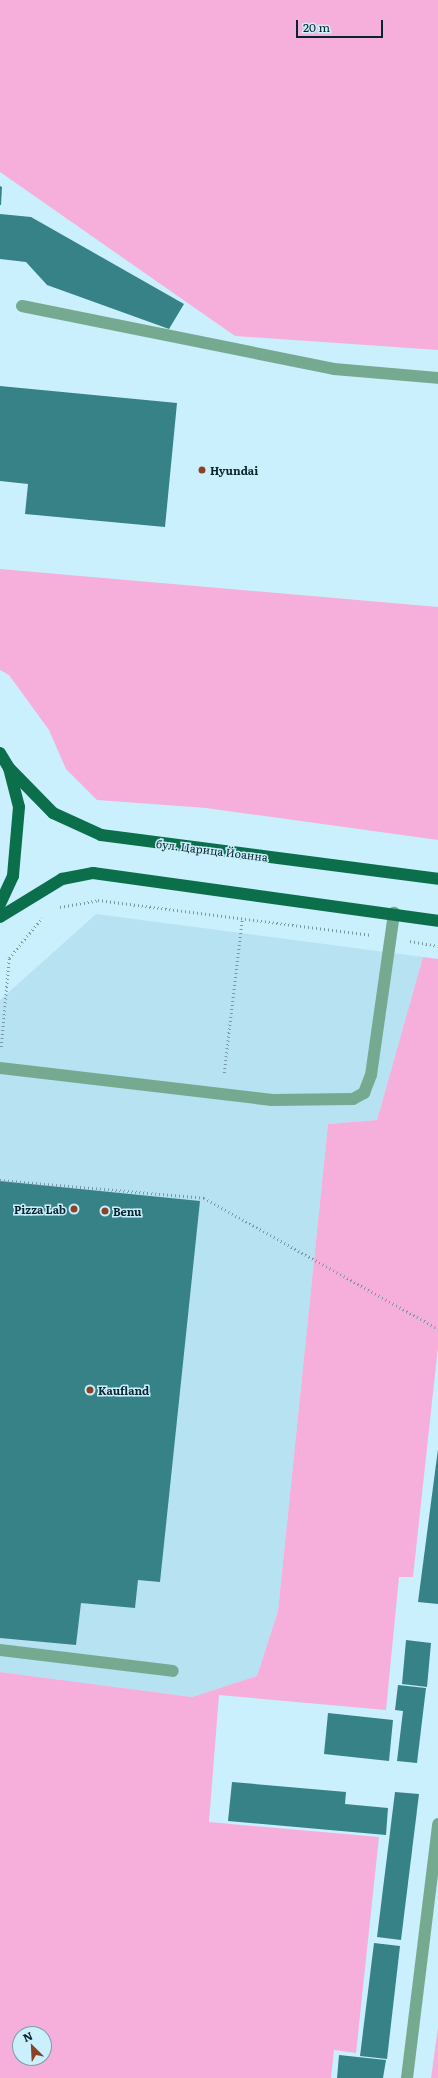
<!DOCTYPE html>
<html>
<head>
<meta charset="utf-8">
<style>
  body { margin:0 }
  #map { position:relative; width:438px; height:2078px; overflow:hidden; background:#caf0fe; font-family:Literata,serif }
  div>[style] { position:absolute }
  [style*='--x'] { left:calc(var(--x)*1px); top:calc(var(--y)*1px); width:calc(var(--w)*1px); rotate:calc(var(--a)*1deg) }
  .built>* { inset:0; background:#b7e2f2 }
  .green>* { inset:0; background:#f6afda }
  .building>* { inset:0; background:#378287 }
  .path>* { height:2.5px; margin-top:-1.25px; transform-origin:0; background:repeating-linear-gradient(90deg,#7799a5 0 1px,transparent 0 4px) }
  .minor>* { height:12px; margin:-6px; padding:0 6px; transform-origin:6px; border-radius:6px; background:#76aa90 }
  .major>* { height:12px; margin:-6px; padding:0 6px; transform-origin:6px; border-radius:6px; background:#0c6f4c }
  .dots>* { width:11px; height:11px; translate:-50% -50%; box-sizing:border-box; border:2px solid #caf0fe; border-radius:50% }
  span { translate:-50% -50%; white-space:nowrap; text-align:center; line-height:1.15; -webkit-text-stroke:3px #caf0fe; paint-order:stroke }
  .poi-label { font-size:11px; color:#08242d; font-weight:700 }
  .left { translate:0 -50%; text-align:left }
  .right { translate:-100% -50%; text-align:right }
  .street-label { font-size:11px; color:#08242d }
  .north { position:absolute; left:12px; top:2026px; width:40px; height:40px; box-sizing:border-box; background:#caf0fe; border:1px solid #7c9eaa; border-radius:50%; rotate:336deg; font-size:11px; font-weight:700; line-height:16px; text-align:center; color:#08242d }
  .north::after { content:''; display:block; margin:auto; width:14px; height:18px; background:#8b4325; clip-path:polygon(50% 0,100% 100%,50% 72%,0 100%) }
  .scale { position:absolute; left:296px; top:20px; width:87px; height:18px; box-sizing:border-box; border:2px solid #08242d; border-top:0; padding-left:5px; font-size:12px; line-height:14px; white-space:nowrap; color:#08242d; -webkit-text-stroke:3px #caf0fe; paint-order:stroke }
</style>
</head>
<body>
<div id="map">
  <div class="built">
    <div style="clip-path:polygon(96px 914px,423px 957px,377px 1120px,328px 1124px,278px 1611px,257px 1676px,192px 1697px,0 1672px,0 1000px)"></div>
  </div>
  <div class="green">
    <div style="clip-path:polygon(0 0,438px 0,438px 350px,235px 336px,0 172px)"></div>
    <div style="clip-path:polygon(0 569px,438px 607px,438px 840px,206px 808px,97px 800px,66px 769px,49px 730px,9px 675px,0 670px)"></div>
    <div style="clip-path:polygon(evenodd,423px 957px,438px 959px,438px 1347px,413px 1577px,399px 1577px,386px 1710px,219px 1695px,209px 1822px,379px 1837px,356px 2053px,334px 2050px,331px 2078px,0 2078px,0 1672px,192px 1697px,257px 1676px,278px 1611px,328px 1124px,377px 1120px,423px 957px,20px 2034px,44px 2034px,44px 2058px,20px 2058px,20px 2034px)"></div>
    <div style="clip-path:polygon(438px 2027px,438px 2078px,431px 2078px)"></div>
  </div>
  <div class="building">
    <div style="clip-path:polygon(0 186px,2px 187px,1px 205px,0 205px)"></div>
    <div style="clip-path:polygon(0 214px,31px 217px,184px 304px,169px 329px,47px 285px,26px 262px,0 259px)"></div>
    <div style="clip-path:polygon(0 386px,177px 403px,165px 527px,25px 514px,28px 484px,0 481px)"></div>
    <div style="clip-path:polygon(0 1181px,200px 1201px,160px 1582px,138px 1580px,135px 1608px,81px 1603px,76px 1645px,0 1638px)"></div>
    <div style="clip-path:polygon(438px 1449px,438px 1604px,418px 1602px)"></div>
    <div style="clip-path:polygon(406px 1640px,431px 1643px,427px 1687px,402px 1684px)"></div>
    <div style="clip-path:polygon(398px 1685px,426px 1688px,417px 1763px,397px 1761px,403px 1711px,395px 1710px)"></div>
    <div style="clip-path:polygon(328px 1713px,393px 1720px,389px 1761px,324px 1754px)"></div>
    <div style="clip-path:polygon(232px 1782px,346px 1792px,345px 1804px,388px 1808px,386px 1835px,228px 1821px)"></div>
    <div style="clip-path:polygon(395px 1792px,419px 1794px,401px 1940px,377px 1937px)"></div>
    <div style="clip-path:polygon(374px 1943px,400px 1946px,387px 2059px,360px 2056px)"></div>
    <div style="clip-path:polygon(339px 2055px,386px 2060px,383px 2078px,337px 2078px)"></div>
  </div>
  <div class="path">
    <div style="--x:60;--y:907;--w:39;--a:-10"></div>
    <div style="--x:98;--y:900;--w:274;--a:7.3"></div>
    <div style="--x:410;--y:941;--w:28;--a:10"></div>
    <div style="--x:1;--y:1047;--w:89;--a:-84.9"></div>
    <div style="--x:9;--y:958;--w:52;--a:-50.5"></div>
    <div style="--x:224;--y:1073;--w:155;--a:-83.3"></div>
    <div style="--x:0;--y:1180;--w:205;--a:5"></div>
    <div style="--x:204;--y:1198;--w:268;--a:29.2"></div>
  </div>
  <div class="minor">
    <div style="--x:22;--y:306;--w:318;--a:11.4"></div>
    <div style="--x:334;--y:369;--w:104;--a:4.9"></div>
    <div style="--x:0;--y:1068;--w:274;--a:6.7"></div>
    <div style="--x:272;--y:1100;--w:81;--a:-0.7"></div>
    <div style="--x:353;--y:1099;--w:13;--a:-29"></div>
    <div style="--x:364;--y:1093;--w:19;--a:-69"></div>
    <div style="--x:371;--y:1075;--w:164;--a:-81.9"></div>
    <div style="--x:0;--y:1650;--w:174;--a:6.9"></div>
    <div style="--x:407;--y:2078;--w:256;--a:-83"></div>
  </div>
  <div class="major">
    <div style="--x:0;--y:753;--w:17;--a:59"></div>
    <div style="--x:9;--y:768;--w:40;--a:75.6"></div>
    <div style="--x:19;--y:807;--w:69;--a:95"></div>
    <div style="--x:13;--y:876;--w:31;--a:115"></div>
    <div style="--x:9;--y:768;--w:63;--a:45.6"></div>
    <div style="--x:53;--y:813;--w:53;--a:24.6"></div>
    <div style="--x:101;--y:835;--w:340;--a:7.4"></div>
    <div style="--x:0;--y:917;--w:73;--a:-31.5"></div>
    <div style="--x:62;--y:879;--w:32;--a:-11"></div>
    <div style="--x:93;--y:873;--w:348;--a:7.9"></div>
  </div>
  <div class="dots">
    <div style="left:202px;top:470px;background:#8b4325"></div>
    <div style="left:74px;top:1209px;background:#8b4325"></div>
    <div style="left:105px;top:1211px;background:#8b4325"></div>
    <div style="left:90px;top:1390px;background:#8b4325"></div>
  </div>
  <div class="poi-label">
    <span class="left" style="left:210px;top:470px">Hyundai</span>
    <span class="right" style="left:66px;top:1209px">Pizza Lab</span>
    <span class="left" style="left:113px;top:1211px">Benu</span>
    <span class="left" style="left:98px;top:1390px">Kaufland</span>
  </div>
  <div class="street-label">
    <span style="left:212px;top:850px;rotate:7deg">бул. Царица Йоанна</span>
  </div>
  <div class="north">N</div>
  <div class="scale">20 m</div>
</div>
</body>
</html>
